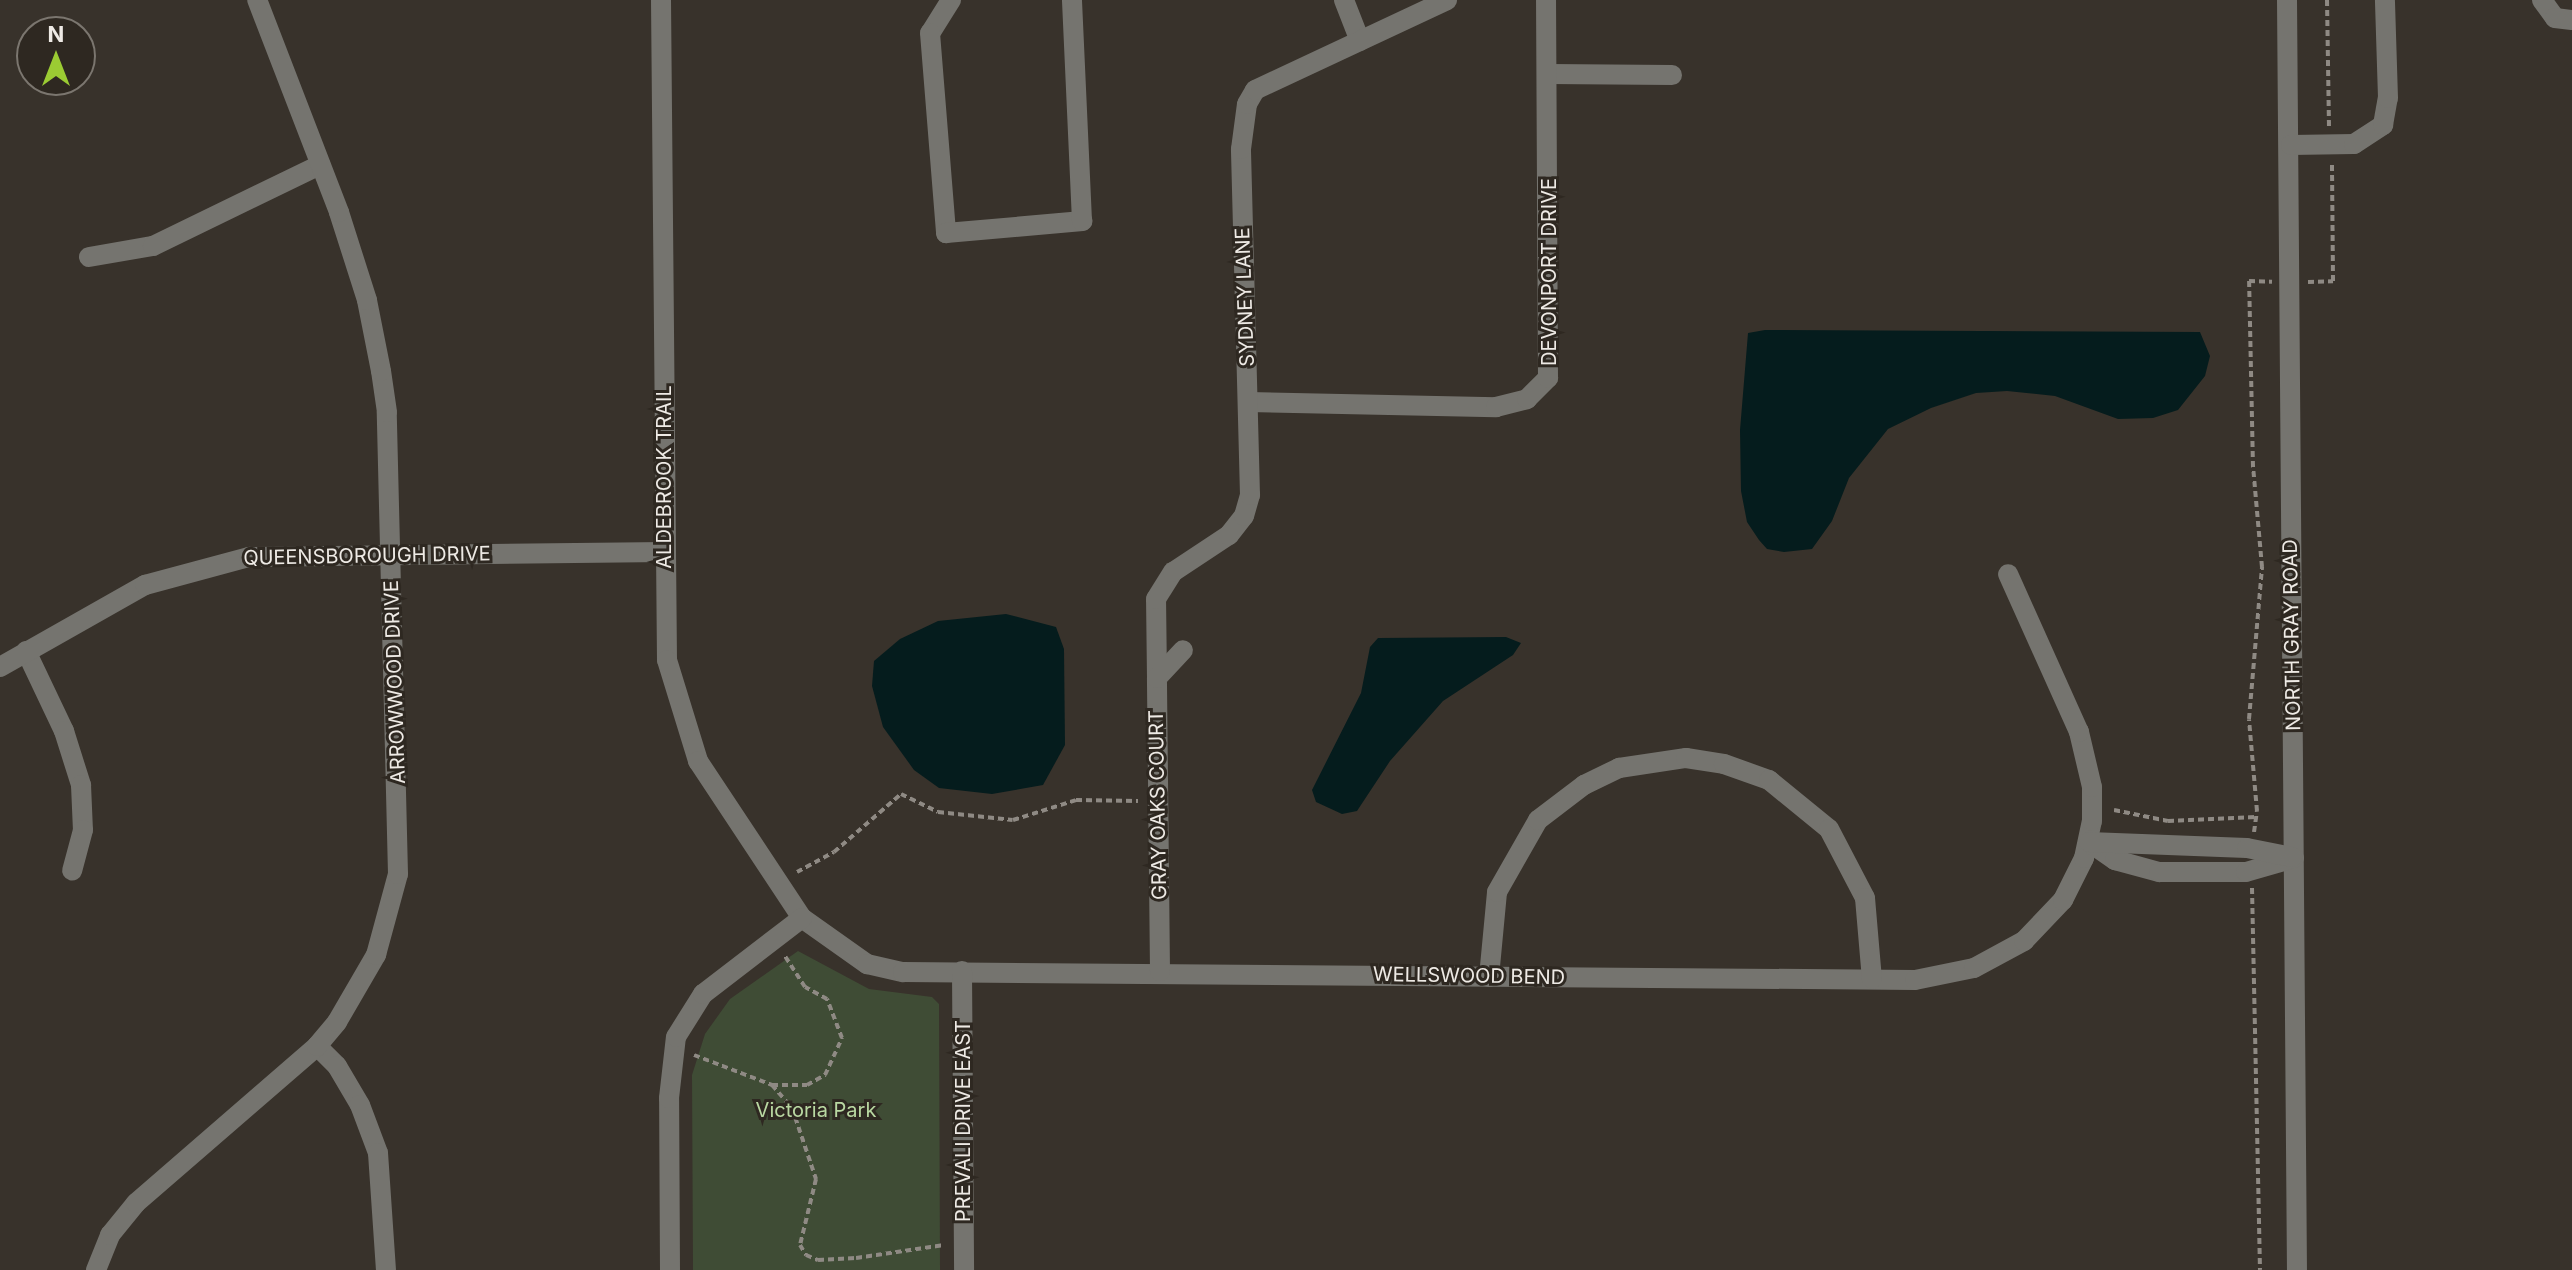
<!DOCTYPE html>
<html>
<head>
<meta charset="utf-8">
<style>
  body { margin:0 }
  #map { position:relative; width:2572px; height:1270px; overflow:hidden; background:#38322b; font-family:Inter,sans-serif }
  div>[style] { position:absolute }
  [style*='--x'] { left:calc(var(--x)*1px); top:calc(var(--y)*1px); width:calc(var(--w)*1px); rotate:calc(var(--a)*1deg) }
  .green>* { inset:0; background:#3f4c35 }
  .water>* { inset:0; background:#051c1d }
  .path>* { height:4px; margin-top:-2px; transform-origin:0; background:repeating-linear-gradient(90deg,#8f8a84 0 6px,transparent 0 10px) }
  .minor>* { height:20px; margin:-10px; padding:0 10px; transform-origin:10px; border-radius:10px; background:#75746f }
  span { translate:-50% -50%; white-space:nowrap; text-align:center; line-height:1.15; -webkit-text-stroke:6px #2e2821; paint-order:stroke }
  .street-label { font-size:20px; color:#eeeae5 }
  .park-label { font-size:20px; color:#b9d8a2 }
  .north { position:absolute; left:16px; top:16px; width:80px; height:80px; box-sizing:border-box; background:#2e2821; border:2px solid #7b766f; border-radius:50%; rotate:0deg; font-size:22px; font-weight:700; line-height:32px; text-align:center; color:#eeeae5 }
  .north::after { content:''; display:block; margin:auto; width:28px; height:36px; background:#9bcb33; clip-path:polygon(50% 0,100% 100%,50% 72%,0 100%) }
</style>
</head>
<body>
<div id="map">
  <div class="green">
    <div style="clip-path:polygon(798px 951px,869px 989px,932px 997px,939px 1004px,940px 1270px,693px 1270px,692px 1075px,705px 1034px,730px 999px)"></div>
  </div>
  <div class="water">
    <div style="clip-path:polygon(1765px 330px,2200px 332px,2210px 356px,2205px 376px,2178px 410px,2153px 418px,2118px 419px,2055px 396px,2007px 391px,1976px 393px,1931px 408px,1888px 429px,1849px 478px,1832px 521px,1812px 549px,1784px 552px,1767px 549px,1759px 540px,1747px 522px,1741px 491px,1740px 430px,1748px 333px)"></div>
    <div style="clip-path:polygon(1006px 614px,1056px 627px,1064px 649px,1065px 745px,1043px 785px,992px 794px,939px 788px,914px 770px,883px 727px,872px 686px,874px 661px,900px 639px,938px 621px)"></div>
    <div style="clip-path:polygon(1506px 637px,1521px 643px,1513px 655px,1443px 701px,1390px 761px,1357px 811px,1342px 814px,1316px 802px,1312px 790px,1361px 693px,1370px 647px,1378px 638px)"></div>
  </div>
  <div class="path">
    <div style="--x:2327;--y:0;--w:126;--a:89.1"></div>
    <div style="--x:2308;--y:282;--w:25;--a:-2"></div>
    <div style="--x:2333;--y:281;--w:119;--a:-90.5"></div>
    <div style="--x:2114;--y:810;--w:55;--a:11.5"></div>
    <div style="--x:2168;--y:821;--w:88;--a:-2.6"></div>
    <div style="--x:2254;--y:832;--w:21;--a:-82"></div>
    <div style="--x:2257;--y:811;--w:92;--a:-95"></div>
    <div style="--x:2249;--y:719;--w:153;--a:-85.1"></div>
    <div style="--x:2262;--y:567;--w:100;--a:-95.1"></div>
    <div style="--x:2253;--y:467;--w:186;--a:-91.2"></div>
    <div style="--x:2249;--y:281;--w:23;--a:2"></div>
    <div style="--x:797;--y:872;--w:42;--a:-28.4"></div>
    <div style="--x:834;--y:852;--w:89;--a:-40.9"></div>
    <div style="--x:901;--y:794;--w:41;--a:25.9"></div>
    <div style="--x:938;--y:812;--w:75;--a:6.1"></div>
    <div style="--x:1013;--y:820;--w:66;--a:-17.6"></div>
    <div style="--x:1076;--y:800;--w:62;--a:0.9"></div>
    <div style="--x:2252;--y:888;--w:382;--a:88.8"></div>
    <div style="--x:694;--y:1055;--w:84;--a:21"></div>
    <div style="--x:772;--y:1085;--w:30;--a:49"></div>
    <div style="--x:792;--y:1108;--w:75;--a:71.3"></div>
    <div style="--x:816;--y:1179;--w:68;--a:103.6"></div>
    <div style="--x:800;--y:1245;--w:12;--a:59"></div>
    <div style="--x:806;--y:1255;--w:13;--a:23"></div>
    <div style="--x:818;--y:1260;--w:38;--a:-3"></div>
    <div style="--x:856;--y:1258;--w:89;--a:-8.4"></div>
    <div style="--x:772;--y:1085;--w:35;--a:0"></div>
    <div style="--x:807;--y:1085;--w:21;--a:-29"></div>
    <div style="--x:825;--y:1075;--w:41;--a:-65.3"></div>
    <div style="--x:842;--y:1038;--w:42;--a:-111"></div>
    <div style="--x:827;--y:999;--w:25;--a:-151"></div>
    <div style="--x:805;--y:987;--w:38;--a:-123"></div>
  </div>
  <div class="minor">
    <div style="--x:661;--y:0;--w:660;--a:89.48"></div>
    <div style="--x:667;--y:660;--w:106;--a:72.9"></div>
    <div style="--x:698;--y:761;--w:188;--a:56.5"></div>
    <div style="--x:802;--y:918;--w:80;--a:35.3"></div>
    <div style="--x:867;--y:964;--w:37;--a:13"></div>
    <div style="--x:903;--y:972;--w:1012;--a:0.45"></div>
    <div style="--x:1915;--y:980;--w:60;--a:-11.5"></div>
    <div style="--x:1974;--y:968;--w:57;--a:-28.4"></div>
    <div style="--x:2024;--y:941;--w:57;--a:-46.4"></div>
    <div style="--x:2063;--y:900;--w:47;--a:-63.4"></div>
    <div style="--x:2084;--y:858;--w:38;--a:-78"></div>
    <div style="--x:2092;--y:821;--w:34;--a:-90"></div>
    <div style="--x:2092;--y:787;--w:57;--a:-103.3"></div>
    <div style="--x:2079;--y:732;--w:173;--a:-114.2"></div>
    <div style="--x:951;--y:0;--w:39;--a:122"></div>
    <div style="--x:930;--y:33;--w:201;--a:85.4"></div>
    <div style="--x:946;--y:233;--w:137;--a:-5"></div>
    <div style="--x:1082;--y:221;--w:221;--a:-92.6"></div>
    <div style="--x:1344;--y:0;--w:44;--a:68.7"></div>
    <div style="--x:2287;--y:0;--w:1270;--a:89.55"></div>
    <div style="--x:2542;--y:0;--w:22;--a:54"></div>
    <div style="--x:2555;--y:18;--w:17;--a:7"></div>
    <div style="--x:1549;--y:74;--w:123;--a:0.5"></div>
    <div style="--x:2291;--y:145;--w:63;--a:-0.9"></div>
    <div style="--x:2354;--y:144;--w:35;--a:-33"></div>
    <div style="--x:2383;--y:125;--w:27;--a:-80"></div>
    <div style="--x:2388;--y:98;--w:98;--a:-91.8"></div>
    <div style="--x:89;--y:257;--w:65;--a:-9.8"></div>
    <div style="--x:153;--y:246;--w:186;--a:-25.9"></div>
    <div style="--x:1248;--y:402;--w:248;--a:1.2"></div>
    <div style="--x:1496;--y:407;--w:32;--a:-14"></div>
    <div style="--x:1527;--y:399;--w:30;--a:-45"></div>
    <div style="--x:1548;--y:378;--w:378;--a:-90.3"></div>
    <div style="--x:26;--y:651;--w:89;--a:64.6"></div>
    <div style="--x:64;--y:731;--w:57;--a:72.5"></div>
    <div style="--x:81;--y:785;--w:45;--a:87.5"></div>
    <div style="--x:83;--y:830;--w:42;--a:105"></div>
    <div style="--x:0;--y:667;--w:167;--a:-29.5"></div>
    <div style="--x:145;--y:585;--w:108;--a:-15.1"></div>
    <div style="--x:249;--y:557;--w:416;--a:-0.7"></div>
    <div style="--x:1157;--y:678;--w:79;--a:-90.7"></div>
    <div style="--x:1156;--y:599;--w:32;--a:-58"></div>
    <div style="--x:1173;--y:572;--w:67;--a:-33.5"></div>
    <div style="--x:1229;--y:535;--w:24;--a:-52"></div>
    <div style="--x:1244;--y:516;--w:22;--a:-74"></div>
    <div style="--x:1250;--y:495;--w:346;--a:-91.5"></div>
    <div style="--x:1241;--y:149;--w:45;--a:-82.4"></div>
    <div style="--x:1247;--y:104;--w:16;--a:-60"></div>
    <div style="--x:1255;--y:90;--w:212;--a:-25.1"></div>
    <div style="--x:2089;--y:842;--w:32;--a:35"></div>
    <div style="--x:2115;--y:860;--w:46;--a:15.3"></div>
    <div style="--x:2159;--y:872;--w:87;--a:0"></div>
    <div style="--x:2246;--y:872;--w:50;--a:-16.3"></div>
    <div style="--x:2089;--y:842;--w:158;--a:2.2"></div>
    <div style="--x:2247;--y:848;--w:46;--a:11.3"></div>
    <div style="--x:962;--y:971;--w:299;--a:89.6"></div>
    <div style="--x:1160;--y:971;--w:293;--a:-90.6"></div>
    <div style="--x:1157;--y:678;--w:38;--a:-47"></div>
    <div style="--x:1489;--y:977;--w:85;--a:-84.6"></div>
    <div style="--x:1497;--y:892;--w:83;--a:-60.3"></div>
    <div style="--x:1538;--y:820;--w:58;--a:-37.3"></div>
    <div style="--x:1584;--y:785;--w:39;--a:-26"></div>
    <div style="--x:1619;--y:768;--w:68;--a:-8.5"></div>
    <div style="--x:1686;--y:758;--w:38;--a:9"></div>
    <div style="--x:1724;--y:764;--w:48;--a:19.6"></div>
    <div style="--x:1769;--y:780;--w:77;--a:39.2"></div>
    <div style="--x:1829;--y:829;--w:78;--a:62.4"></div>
    <div style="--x:1865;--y:898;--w:81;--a:85.1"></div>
    <div style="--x:317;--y:1046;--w:28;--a:45"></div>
    <div style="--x:337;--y:1066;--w:45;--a:59.5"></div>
    <div style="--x:360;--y:1105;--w:51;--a:69.4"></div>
    <div style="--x:378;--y:1153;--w:117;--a:86.1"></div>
    <div style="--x:96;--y:1270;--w:38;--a:-68"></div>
    <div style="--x:110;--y:1235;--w:41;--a:-50.9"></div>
    <div style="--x:136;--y:1203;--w:240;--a:-40.9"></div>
    <div style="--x:317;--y:1046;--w:31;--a:-50"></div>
    <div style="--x:337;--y:1022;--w:78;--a:-59.8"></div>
    <div style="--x:376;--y:955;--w:84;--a:-74.8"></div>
    <div style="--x:398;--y:874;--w:462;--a:-91.4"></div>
    <div style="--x:387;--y:412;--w:41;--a:-98.3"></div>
    <div style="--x:381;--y:371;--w:72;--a:-101.2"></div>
    <div style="--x:367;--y:300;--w:92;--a:-107.7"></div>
    <div style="--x:339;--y:212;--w:227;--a:-111.1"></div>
    <div style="--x:670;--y:1270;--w:172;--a:-90.3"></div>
    <div style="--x:669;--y:1098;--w:61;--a:-83.5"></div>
    <div style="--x:676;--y:1037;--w:51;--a:-57.9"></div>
    <div style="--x:703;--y:994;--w:125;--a:-37.5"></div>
  </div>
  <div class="street-label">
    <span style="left:1549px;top:272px;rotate:-90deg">DEVONPORT DRIVE</span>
    <span style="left:1245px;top:297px;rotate:-92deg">SYDNEY LANE</span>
    <span style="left:664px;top:477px;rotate:-90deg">ALDEBROOK TRAIL</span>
    <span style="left:367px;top:556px;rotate:-1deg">QUEENSBOROUGH DRIVE</span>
    <span style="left:2292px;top:635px;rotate:-91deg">NORTH GRAY ROAD</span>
    <span style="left:395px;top:682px;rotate:-92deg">ARROWWOOD DRIVE</span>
    <span style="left:1158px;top:805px;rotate:-91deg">GRAY OAKS COURT</span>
    <span style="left:1469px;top:976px;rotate:1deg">WELLSWOOD BEND</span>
    <span style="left:963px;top:1121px;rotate:-90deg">PREVALI DRIVE EAST</span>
  </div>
  <div class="park-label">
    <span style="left:816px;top:1110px">Victoria Park</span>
  </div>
  <div class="north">N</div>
</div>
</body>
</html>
